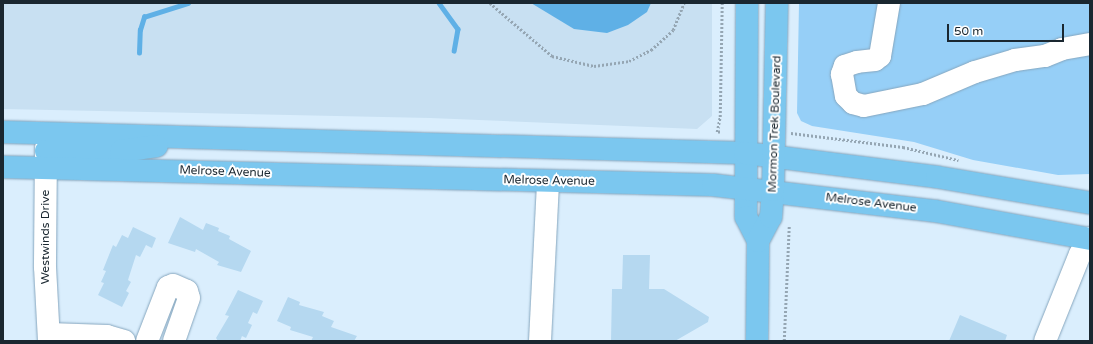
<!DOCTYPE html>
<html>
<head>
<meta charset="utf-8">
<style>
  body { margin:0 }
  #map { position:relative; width:1093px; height:344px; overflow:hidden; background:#daeefd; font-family:"Varela Round",sans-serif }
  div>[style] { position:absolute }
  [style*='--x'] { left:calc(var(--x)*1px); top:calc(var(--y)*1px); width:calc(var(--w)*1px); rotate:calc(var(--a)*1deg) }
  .built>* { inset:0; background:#c8e0f2 }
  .green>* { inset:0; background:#96cff7 }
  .water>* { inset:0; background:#5fb0e6 }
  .stream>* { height:4.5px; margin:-2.25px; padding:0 2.25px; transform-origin:2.25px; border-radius:2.25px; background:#5fb0e6 }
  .building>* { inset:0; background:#b5d8f0 }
  .path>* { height:2.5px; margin-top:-1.25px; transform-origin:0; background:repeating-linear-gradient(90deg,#95a6b3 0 2px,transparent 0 4px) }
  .roads { filter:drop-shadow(0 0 1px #86a6be) drop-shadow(0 0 1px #86a6be) }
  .minor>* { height:22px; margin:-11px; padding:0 11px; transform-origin:11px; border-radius:11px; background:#fff }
  .major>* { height:22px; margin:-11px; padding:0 11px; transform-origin:11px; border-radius:11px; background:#7bc7ef }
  span { translate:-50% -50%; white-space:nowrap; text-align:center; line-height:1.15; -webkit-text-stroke:4px #fff; paint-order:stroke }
  .street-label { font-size:12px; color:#1a2730 }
  .frame { position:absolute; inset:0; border:4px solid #1a2730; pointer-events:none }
  .scale { position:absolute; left:947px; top:24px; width:117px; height:18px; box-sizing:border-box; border:2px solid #1a2730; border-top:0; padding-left:5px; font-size:12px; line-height:14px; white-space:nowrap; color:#1a2730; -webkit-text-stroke:3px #fff; paint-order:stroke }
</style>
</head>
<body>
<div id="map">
  <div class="built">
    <div style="clip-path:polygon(3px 3px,712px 3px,712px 116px,697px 129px,430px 118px,3px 109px)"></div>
  </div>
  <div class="green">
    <div style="clip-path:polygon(799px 3px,1090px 3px,1090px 174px,1058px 175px,973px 160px,914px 142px,812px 126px,801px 121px,797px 113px)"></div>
  </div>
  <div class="water">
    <div style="clip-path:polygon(531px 3px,651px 3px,647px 12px,628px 25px,607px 33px,574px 29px)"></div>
  </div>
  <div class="stream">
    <div style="--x:439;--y:3;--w:32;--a:54"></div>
    <div style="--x:458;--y:29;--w:22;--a:100"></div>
    <div style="--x:139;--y:53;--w:23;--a:-88"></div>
    <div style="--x:140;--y:30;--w:14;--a:-73"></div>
    <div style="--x:144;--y:17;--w:46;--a:-17.7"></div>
  </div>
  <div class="building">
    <div style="clip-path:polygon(180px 217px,203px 230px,206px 223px,219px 228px,218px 231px,230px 236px,229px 239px,251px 251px,241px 272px,217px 265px,219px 262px,196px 249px,195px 252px,168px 243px)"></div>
    <div style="clip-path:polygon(133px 227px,156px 238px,152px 248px,146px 245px,140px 257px,136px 255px,128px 280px,131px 282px,126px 291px,129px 293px,122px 307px,98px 295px,104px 283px,101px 282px,106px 271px,103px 270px,113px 245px,116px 247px,122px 235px,128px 238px)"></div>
    <div style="clip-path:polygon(623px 255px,650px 255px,649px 289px,664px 289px,709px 317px,708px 322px,675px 341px,611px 341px,612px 289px,622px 289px)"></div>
    <div style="clip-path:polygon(238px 290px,263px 301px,257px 314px,253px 312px,248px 323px,252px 325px,246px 338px,242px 336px,240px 341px,218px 341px,216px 338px,229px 316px,225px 315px)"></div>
    <div style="clip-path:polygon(288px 297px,300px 302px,299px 305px,324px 312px,322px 316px,334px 321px,331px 327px,357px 336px,354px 341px,311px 341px,313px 337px,290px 330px,291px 327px,277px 321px)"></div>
    <div style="clip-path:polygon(960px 315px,1007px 335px,1005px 341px,949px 341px)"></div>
  </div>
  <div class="path">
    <div style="--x:490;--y:3;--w:82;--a:40.5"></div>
    <div style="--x:552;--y:56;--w:43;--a:13.4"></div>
    <div style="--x:594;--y:66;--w:35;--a:-8"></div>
    <div style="--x:629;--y:61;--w:25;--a:-27"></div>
    <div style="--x:651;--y:50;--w:30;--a:-42"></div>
    <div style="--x:673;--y:30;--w:29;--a:-68"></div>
    <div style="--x:720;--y:132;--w:3;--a:180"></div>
    <div style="--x:717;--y:132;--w:15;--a:-79"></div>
    <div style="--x:720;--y:117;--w:114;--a:-89"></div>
    <div style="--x:791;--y:133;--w:113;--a:7.1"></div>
    <div style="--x:903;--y:147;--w:57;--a:13.3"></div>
    <div style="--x:784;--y:341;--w:116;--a:-87.5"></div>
  </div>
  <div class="roads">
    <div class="minor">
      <div style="--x:889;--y:3;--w:54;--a:99.6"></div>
      <div style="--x:880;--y:56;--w:6;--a:141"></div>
      <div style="--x:875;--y:60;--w:18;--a:174"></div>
      <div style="--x:857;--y:62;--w:13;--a:162"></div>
      <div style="--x:845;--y:66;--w:9;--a:111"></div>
      <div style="--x:842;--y:74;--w:22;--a:80"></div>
      <div style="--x:846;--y:96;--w:10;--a:45"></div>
      <div style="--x:853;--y:103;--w:11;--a:15"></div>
      <div style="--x:864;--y:106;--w:60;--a:-11.5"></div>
      <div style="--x:923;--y:94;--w:56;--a:-22.9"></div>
      <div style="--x:975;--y:72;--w:42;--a:-16.7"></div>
      <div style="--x:1015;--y:60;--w:30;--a:-8"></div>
      <div style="--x:1045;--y:56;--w:18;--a:-22"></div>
      <div style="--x:1062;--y:49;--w:28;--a:-10"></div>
      <div style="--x:46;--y:148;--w:119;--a:90.5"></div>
      <div style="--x:45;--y:267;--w:74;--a:86.9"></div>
      <div style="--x:49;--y:334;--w:58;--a:2"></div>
      <div style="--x:107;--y:336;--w:18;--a:16"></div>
      <div style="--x:147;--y:341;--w:58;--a:-68.7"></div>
      <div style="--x:168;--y:287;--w:5;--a:-22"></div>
      <div style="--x:173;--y:285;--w:15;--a:23"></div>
      <div style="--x:187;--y:291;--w:7;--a:74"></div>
      <div style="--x:189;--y:298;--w:46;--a:109.2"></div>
      <div style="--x:540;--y:341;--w:160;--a:-87.1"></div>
      <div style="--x:1045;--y:341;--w:94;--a:-68.1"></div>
      <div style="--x:1080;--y:254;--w:19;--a:-58"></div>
    </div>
    <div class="major">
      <div style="--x:747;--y:3;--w:214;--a:90.3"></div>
      <div style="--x:746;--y:217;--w:27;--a:63"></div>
      <div style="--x:3;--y:132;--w:742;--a:1.62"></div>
      <div style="--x:745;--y:153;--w:193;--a:7.1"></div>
      <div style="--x:937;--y:177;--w:155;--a:9.6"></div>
      <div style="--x:46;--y:151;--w:75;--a:0"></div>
      <div style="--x:121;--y:151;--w:36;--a:-8"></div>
      <div style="--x:3;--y:167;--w:710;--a:1.45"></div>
      <div style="--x:713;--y:185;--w:224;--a:6.7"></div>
      <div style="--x:935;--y:211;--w:158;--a:10.2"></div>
      <div style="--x:757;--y:341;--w:100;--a:-89.4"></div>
      <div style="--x:758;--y:241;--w:27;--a:-62"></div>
      <div style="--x:771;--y:217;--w:27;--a:-86"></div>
      <div style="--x:773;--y:190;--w:187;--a:-88.8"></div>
    </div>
  </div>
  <div class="street-label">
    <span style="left:775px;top:124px;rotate:-88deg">Mormon Trek Boulevard</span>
    <span style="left:225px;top:172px;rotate:2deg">Melrose Avenue</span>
    <span style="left:549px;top:181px;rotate:1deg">Melrose Avenue</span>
    <span style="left:871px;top:203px;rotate:7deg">Melrose Avenue</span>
    <span style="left:46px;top:237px;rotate:-90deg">Westwinds Drive</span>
  </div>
  <div class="frame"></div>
  <div class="scale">50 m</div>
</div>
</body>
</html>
